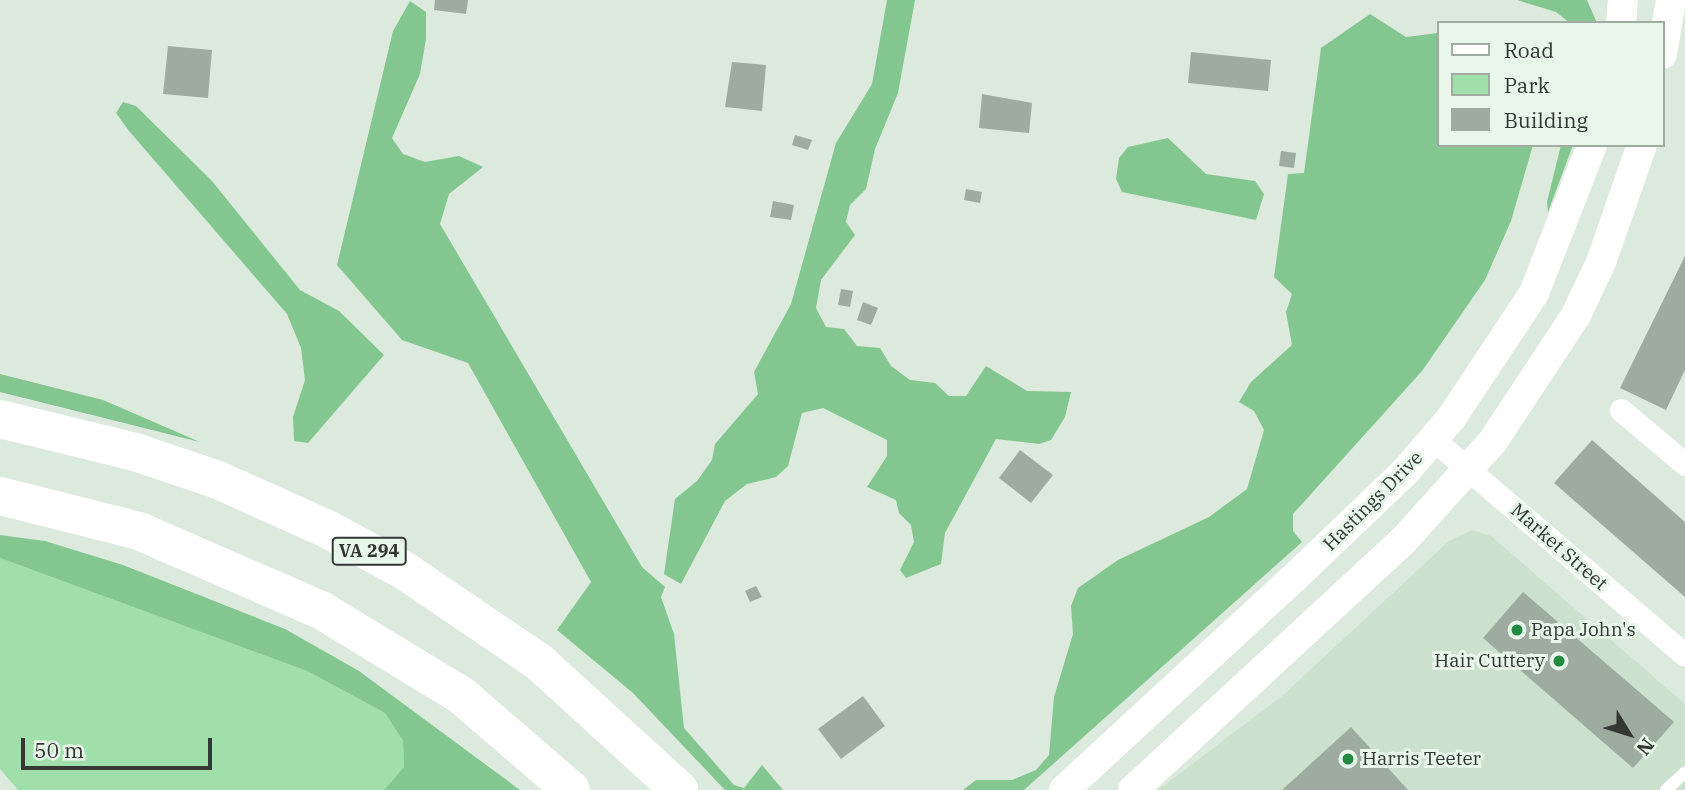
<!DOCTYPE html>
<html>
<head>
<meta charset="utf-8">
<style>
  body { margin:0 }
  #map { position:relative; width:1685px; height:790px; overflow:hidden; background:#dceade; font-family:"IBM Plex Serif",serif }
  div>[style] { position:absolute }
  [style*='--x'] { left:calc(var(--x)*1px); top:calc(var(--y)*1px); width:calc(var(--w)*1px); rotate:calc(var(--a)*1deg) }
  .built>* { inset:0; background:#cce0ce }
  .green>* { inset:0; background:#a0dfaa }
  .forest>* { inset:0; background:#84c68f }
  .building>* { inset:0; background:#9eab9f }
  .service>* { height:12px; margin:-6px; padding:0 6px; transform-origin:6px; border-radius:6px; background:#fff }
  .minor>* { height:23px; margin:-11.5px; padding:0 11.5px; transform-origin:11.5px; border-radius:11.5px; background:#fff }
  .tertiary>* { height:30px; margin:-15px; padding:0 15px; transform-origin:15px; border-radius:15px; background:#fff }
  .trunk>* { height:38px; margin:-19px; padding:0 19px; transform-origin:19px; border-radius:19px; background:#fff }
  .dots>* { width:19px; height:19px; translate:-50% -50%; box-sizing:border-box; border:4px solid #e9f7eb; border-radius:50% }
  span { translate:-50% -50%; white-space:nowrap; text-align:center; line-height:1.15; -webkit-text-stroke:6px #e9f7eb; paint-order:stroke }
  .shield-label span { padding:2px 5px; background:#e9f7eb; border:2px solid; border-radius:5px; -webkit-text-stroke-width:0 }
  .shield-label { font-size:18px; color:#333834; font-weight:700 }
  .street-label { font-size:19px; color:#333834 }
  .poi-label { font-size:19px; color:#333834 }
  .left { translate:0 -50%; text-align:left }
  .right { translate:-100% -50%; text-align:right }
  .legend { position:absolute; left:1437px; top:21px; width:228px; height:126px; box-sizing:border-box; background:#e9f7eb; border:2px solid #a0aba2; margin:0; padding:9px 12px; list-style:none; font-size:21px; color:#333834 }
  .legend li { display:flex; align-items:center; gap:14px; height:35px }
  .legend b { width:35px; border:2px solid #a0aba2 }
  .north { position:absolute; left:1594px; top:699px; width:70px; height:70px; -webkit-text-stroke:5px #e9f7eb; paint-order:stroke; rotate:128deg; font-size:19px; font-weight:700; line-height:28px; text-align:center; color:#333834 }
  .north::after { content:''; display:block; margin:auto; width:24px; height:32px; background:#333834; clip-path:polygon(50% 0,100% 100%,50% 72%,0 100%) }
  .scale { position:absolute; left:21px; top:738px; width:191px; height:32px; box-sizing:border-box; border:4px solid #333834; border-top:0; padding-left:9px; font-size:21px; line-height:24px; white-space:nowrap; color:#333834; -webkit-text-stroke:5px #e9f7eb; paint-order:stroke }
</style>
</head>
<body>
<div id="map">
  <div class="built">
    <div style="clip-path:polygon(1472px 530px,1491px 536px,1685px 704px,1685px 790px,1158px 790px,1282px 696px,1449px 541px)"></div>
  </div>
  <div class="green">
    <div style="clip-path:polygon(0 558px,307px 671px,385px 713px,403px 741px,404px 767px,384px 790px,18px 790px,0 769px)"></div>
  </div>
  <div class="forest">
    <div style="clip-path:polygon(887px 0,915px 0,898px 93px,875px 149px,866px 189px,850px 205px,846px 222px,855px 235px,821px 280px,816px 308px,826px 327px,844px 329px,857px 346px,880px 348px,891px 366px,910px 380px,935px 383px,949px 396px,966px 396px,986px 366px,1027px 391px,1071px 392px,1065px 417px,1051px 440px,1039px 444px,996px 439px,945px 533px,941px 564px,906px 578px,900px 570px,914px 542px,911px 525px,899px 513px,896px 500px,867px 487px,887px 456px,887px 440px,823px 408px,802px 413px,788px 466px,776px 477px,747px 484px,725px 501px,681px 584px,664px 574px,675px 499px,697px 481px,712px 460px,715px 444px,758px 394px,754px 372px,791px 304px,836px 143px,872px 84px)"></div>
    <div style="clip-path:polygon(1517px 0,1587px 0,1597px 23px,1570px 23px,1556px 12px)"></div>
    <div style="clip-path:polygon(410px 1px,426px 12px,426px 39px,420px 74px,392px 138px,403px 154px,425px 162px,459px 156px,483px 167px,449px 194px,440px 224px,642px 567px,665px 587px,661px 597px,674px 634px,684px 728px,734px 785px,744px 788px,762px 765px,783px 790px,725px 790px,633px 693px,557px 630px,591px 582px,468px 363px,402px 340px,337px 265px,393px 31px)"></div>
    <div style="clip-path:polygon(1370px 14px,1406px 37px,1438px 33px,1438px 145px,1533px 145px,1511px 221px,1485px 280px,1422px 371px,1293px 514px,1293px 531px,1302px 542px,1024px 790px,963px 790px,976px 780px,1012px 780px,1036px 770px,1049px 755px,1054px 697px,1073px 634px,1071px 606px,1078px 588px,1118px 560px,1209px 517px,1247px 489px,1264px 430px,1254px 411px,1239px 402px,1251px 382px,1292px 345px,1286px 312px,1292px 294px,1274px 277px,1288px 174px,1304px 173px,1321px 48px)"></div>
    <div style="clip-path:polygon(123px 102px,136px 106px,212px 181px,300px 290px,339px 311px,384px 355px,308px 443px,294px 441px,293px 417px,305px 380px,301px 348px,287px 314px,129px 131px,116px 113px)"></div>
    <div style="clip-path:polygon(1168px 138px,1206px 174px,1255px 181px,1264px 194px,1256px 220px,1122px 192px,1116px 179px,1119px 158px,1128px 147px)"></div>
    <div style="clip-path:polygon(1561px 145px,1573px 145px,1548px 212px,1547px 202px)"></div>
    <div style="clip-path:polygon(0 374px,103px 400px,200px 442px,0 392px)"></div>
    <div style="clip-path:polygon(0 535px,45px 541px,123px 565px,285px 629px,359px 671px,520px 790px,384px 790px,404px 767px,403px 741px,385px 713px,307px 671px,0 558px)"></div>
  </div>
  <div class="building">
    <div style="clip-path:polygon(435px 0,468px 0,466px 14px,434px 10px)"></div>
    <div style="clip-path:polygon(168px 46px,212px 50px,208px 98px,163px 94px)"></div>
    <div style="clip-path:polygon(1191px 52px,1271px 60px,1268px 91px,1188px 83px)"></div>
    <div style="clip-path:polygon(732px 62px,766px 65px,762px 111px,725px 107px)"></div>
    <div style="clip-path:polygon(982px 94px,1032px 103px,1029px 133px,979px 128px)"></div>
    <div style="clip-path:polygon(795px 135px,812px 140px,808px 150px,792px 145px)"></div>
    <div style="clip-path:polygon(1281px 151px,1296px 153px,1294px 168px,1279px 166px)"></div>
    <div style="clip-path:polygon(966px 189px,982px 192px,980px 203px,964px 200px)"></div>
    <div style="clip-path:polygon(773px 201px,794px 205px,791px 220px,770px 217px)"></div>
    <div style="clip-path:polygon(1685px 256px,1685px 370px,1666px 410px,1620px 388px)"></div>
    <div style="clip-path:polygon(841px 289px,853px 291px,850px 307px,838px 305px)"></div>
    <div style="clip-path:polygon(863px 302px,878px 308px,871px 325px,857px 320px)"></div>
    <div style="clip-path:polygon(1592px 440px,1685px 522px,1685px 597px,1554px 483px)"></div>
    <div style="clip-path:polygon(1020px 450px,1053px 475px,1031px 503px,999px 478px)"></div>
    <div style="clip-path:polygon(756px 586px,762px 597px,750px 602px,745px 591px)"></div>
    <div style="clip-path:polygon(1523px 592px,1674px 722px,1633px 768px,1483px 638px)"></div>
    <div style="clip-path:polygon(863px 696px,885px 726px,841px 759px,818px 729px)"></div>
    <div style="clip-path:polygon(1351px 727px,1408px 790px,1282px 790px)"></div>
  </div>
  <div class="service">
    <div style="--x:1666;--y:790;--w:26;--a:-43"></div>
  </div>
  <div class="minor">
    <div style="--x:1621;--y:410;--w:84;--a:40.2"></div>
    <div style="--x:1434;--y:440;--w:330;--a:40.6"></div>
  </div>
  <div class="tertiary">
    <div style="--x:1621;--y:23;--w:23;--a:-85"></div>
    <div style="--x:1662;--y:54;--w:55;--a:-80.5"></div>
    <div style="--x:1064;--y:790;--w:316;--a:-42.7"></div>
    <div style="--x:1296;--y:576;--w:151;--a:-43.7"></div>
    <div style="--x:1405;--y:472;--w:72;--a:-49.5"></div>
    <div style="--x:1452;--y:417;--w:149;--a:-56.5"></div>
    <div style="--x:1534;--y:293;--w:159;--a:-68.6"></div>
    <div style="--x:1133;--y:790;--w:367;--a:-42.7"></div>
    <div style="--x:1403;--y:541;--w:135;--a:-48"></div>
    <div style="--x:1493;--y:441;--w:151;--a:-56.6"></div>
    <div style="--x:1576;--y:315;--w:59;--a:-64.7"></div>
    <div style="--x:1601;--y:262;--w:124;--a:-70.7"></div>
  </div>
  <div class="trunk">
    <div style="--x:0;--y:419;--w:139;--a:13.7"></div>
    <div style="--x:135;--y:452;--w:88;--a:18.6"></div>
    <div style="--x:218;--y:480;--w:122;--a:24.2"></div>
    <div style="--x:329;--y:530;--w:86;--a:28.3"></div>
    <div style="--x:405;--y:571;--w:162;--a:34.2"></div>
    <div style="--x:539;--y:662;--w:190;--a:42.4"></div>
    <div style="--x:0;--y:496;--w:143;--a:14.1"></div>
    <div style="--x:139;--y:531;--w:198;--a:23.5"></div>
    <div style="--x:321;--y:610;--w:164;--a:31.3"></div>
    <div style="--x:461;--y:695;--w:145;--a:40.8"></div>
  </div>
  <div class="dots">
    <div style="left:1517px;top:630px;background:#218a41"></div>
    <div style="left:1559px;top:661px;background:#218a41"></div>
    <div style="left:1348px;top:759px;background:#218a41"></div>
  </div>
  <div class="shield-label">
    <span style="left:369px;top:551px">VA 294</span>
  </div>
  <div class="street-label">
    <span style="left:1373px;top:501px;rotate:-45deg">Hastings Drive</span>
    <span style="left:1559px;top:547px;rotate:41deg">Market Street</span>
  </div>
  <div class="poi-label">
    <span class="left" style="left:1531px;top:630px">Papa John's</span>
    <span class="right" style="left:1545px;top:661px">Hair Cuttery</span>
    <span class="left" style="left:1362px;top:759px">Harris Teeter</span>
  </div>
  <ul class="legend">
  <li><b style="height:9px;background:#fff"></b>Road</li>
  <li><b style="height:19px;background:#a0dfaa"></b>Park</li>
  <li><b style="height:19px;background:#9eab9f"></b>Building</li>
  </ul>
  <div class="north">N</div>
  <div class="scale">50 m</div>
</div>
</body>
</html>
